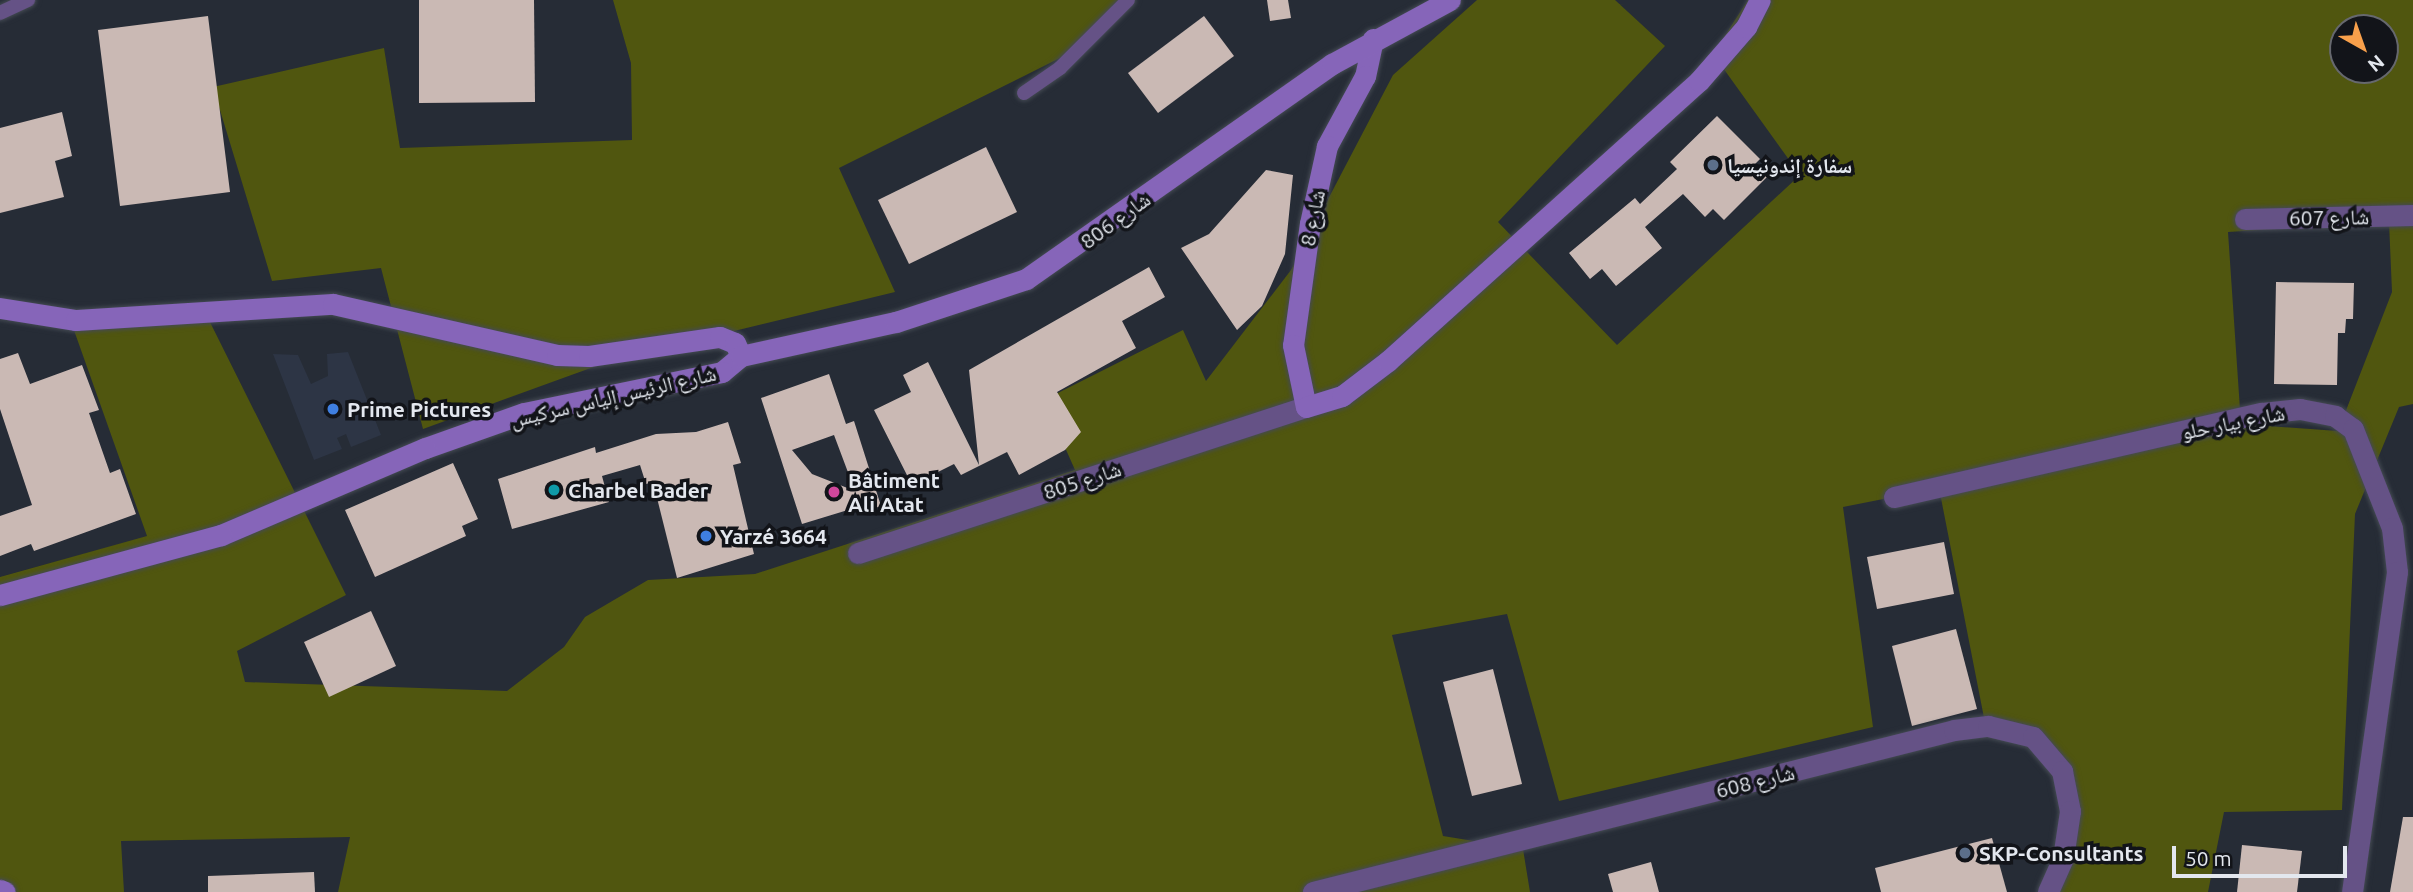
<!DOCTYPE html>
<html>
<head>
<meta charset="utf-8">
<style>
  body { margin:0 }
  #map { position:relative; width:2413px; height:892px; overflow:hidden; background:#262c36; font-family:Ubuntu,"Noto Naskh Arabic",sans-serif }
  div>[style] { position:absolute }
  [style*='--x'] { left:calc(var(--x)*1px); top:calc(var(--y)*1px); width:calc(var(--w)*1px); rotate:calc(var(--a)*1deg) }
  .built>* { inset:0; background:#2d3545 }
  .green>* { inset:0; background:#50560f }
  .building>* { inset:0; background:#cab9b4 }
  .roads { filter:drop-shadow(0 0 2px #444a53) drop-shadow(0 0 2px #444a53) }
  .lane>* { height:14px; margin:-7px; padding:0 7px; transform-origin:7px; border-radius:7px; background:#655286 }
  .street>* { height:21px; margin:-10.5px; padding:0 10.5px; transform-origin:10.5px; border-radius:10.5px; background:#655286 }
  .secondary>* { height:21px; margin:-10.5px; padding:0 10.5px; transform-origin:10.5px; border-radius:10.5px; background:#8665b9 }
  .dots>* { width:19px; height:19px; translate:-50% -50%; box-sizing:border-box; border:4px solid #121419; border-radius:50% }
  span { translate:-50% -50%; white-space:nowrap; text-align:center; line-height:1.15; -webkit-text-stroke:7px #121419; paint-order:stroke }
  .poi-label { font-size:21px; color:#e3e7ee; font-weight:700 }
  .left { translate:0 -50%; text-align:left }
  .street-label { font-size:21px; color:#e3e7ee }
  .north { position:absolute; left:2329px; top:14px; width:70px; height:70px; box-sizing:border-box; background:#121419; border:2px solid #66686e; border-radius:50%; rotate:140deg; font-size:19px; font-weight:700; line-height:28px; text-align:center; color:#e3e7ee }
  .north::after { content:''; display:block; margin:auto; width:24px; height:32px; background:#f8a04b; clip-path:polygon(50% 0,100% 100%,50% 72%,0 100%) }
  .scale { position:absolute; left:2172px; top:846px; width:175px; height:32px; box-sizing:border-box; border:4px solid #e3e7ee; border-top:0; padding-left:9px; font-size:21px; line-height:24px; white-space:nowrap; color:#e3e7ee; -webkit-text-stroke:5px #121419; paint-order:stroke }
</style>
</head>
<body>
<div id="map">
  <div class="built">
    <div style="clip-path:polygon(348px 352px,381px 435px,351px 447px,346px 434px,337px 438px,342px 449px,314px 460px,273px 354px,298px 355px,311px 384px,328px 376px,327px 354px)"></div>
  </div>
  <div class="green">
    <div style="clip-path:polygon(613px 0,1128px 0,1070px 53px,839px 168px,895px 292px,610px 361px,423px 429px,381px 268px,272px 281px,213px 87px,384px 48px,400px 148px,632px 140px,631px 63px)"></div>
    <div style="clip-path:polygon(evenodd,1477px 0,1615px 0,1665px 46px,1498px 222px,1617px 345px,1800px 175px,1713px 54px,1748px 0,2413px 0,2413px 404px,2399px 407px,2355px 514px,2342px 810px,2224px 812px,2208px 892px,2048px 892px,2078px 831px,2076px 812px,2050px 763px,2021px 742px,1987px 733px,1939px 488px,1843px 507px,1873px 727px,1559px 801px,1507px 614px,1392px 635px,1443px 836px,1523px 849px,1530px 892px,338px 892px,350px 837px,121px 841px,124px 892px,0 892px,0 577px,147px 536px,70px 319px,202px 306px,346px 595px,237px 651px,245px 682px,507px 691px,564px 647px,585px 617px,648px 580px,755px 574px,1075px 470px,1044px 400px,1183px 330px,1206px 381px,1291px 270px,1393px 75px,1477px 0,2343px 28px,2385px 28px,2385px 70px,2343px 70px,2343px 28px,1477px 0,2389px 222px,2392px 292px,2338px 431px,2241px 424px,2228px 232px,2389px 222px)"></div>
  </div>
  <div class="building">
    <div style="clip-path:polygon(419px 0,534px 0,535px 102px,419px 103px)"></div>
    <div style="clip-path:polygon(1267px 0,1288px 0,1291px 18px,1270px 21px)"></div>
    <div style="clip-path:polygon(208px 16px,230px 192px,120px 206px,98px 30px)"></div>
    <div style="clip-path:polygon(1204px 16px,1234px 56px,1158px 113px,1128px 73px)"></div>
    <div style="clip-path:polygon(62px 112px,72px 156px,55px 161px,64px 197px,0 213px,0 128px)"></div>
    <div style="clip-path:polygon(1717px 116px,1760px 159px,1754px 165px,1767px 177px,1724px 220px,1713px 209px,1705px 217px,1683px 194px,1645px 227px,1662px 248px,1616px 286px,1602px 269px,1590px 279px,1569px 253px,1635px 198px,1640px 204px,1677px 169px,1670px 162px)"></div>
    <div style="clip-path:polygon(986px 147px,1017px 212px,909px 264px,878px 200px)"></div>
    <div style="clip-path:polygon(1266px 170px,1293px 175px,1285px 254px,1262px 306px,1237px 330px,1181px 248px,1209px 234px)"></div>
    <div style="clip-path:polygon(1149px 267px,1165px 297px,1122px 321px,1136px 348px,1057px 392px,1081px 432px,1065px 450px,1019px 475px,1007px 452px,961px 475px,954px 464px,912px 485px,874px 410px,911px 392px,903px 375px,928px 362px,979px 465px,969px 370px)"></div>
    <div style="clip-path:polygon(2276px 282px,2354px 283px,2353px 319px,2346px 319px,2345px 333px,2338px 333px,2337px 385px,2274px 384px)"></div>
    <div style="clip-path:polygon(18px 353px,30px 384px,82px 365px,99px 410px,89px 413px,110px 473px,120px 469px,136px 514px,34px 551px,31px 544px,0 556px,0 516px,32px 505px,0 409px,0 359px)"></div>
    <div style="clip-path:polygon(evenodd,829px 374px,846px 424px,854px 421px,881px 506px,863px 512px,861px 506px,802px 524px,761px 398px,829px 374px,834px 435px,855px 491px,812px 474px,792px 450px,834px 435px)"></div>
    <div style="clip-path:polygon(728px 422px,741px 463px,733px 465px,754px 554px,677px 578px,653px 482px,646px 484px,640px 465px,602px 476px,609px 502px,512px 529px,498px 479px,595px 447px,596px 453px,656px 434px,696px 432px)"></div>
    <div style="clip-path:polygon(453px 463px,478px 519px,462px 526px,466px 536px,375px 577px,345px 510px)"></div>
    <div style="clip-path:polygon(1944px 542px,1954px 594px,1877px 609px,1867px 557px)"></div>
    <div style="clip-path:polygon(371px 611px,396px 666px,329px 697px,304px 642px)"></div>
    <div style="clip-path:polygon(1956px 629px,1977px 709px,1912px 726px,1892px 646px)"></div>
    <div style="clip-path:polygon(1493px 669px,1522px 784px,1472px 796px,1443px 682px)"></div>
    <div style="clip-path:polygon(2403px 817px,2413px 817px,2413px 892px,2390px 892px)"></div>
    <div style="clip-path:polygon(1992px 838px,2007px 892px,1881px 892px,1875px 868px)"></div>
    <div style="clip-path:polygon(2242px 845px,2302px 851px,2297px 892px,2237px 892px)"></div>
    <div style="clip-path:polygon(1651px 862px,1659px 892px,1613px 892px,1608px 874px)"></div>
    <div style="clip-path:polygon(314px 872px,315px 892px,208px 892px,208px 876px)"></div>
  </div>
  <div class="roads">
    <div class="lane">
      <div style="--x:0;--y:13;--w:31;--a:-25"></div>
      <div style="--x:1024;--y:93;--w:44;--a:-34.8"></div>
      <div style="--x:1060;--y:68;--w:96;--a:-45"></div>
    </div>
    <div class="street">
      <div style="--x:2245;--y:219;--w:168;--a:-1.4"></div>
      <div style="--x:1894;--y:497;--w:377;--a:-12.9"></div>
      <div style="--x:2262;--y:413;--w:38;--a:-6"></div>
      <div style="--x:2300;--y:409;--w:36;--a:11"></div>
      <div style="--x:2335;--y:416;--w:22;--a:36"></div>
      <div style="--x:2353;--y:429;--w:106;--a:68.5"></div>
      <div style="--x:2392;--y:528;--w:44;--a:83.5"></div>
      <div style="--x:2397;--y:572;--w:323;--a:98"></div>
      <div style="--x:858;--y:553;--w:471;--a:-18.1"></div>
      <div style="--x:1313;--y:892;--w:661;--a:-14.18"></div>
      <div style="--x:1954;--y:730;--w:34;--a:-7"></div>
      <div style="--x:1988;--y:726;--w:46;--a:13.7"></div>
      <div style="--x:2033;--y:737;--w:45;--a:49.5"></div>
      <div style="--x:2062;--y:771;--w:41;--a:78.7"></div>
      <div style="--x:2070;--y:811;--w:48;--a:98.5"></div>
      <div style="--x:2063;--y:858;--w:37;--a:114"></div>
    </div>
    <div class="secondary">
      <div style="--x:1373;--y:39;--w:38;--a:102"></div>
      <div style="--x:1365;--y:76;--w:80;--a:118.5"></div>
      <div style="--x:1327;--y:146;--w:79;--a:102.4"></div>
      <div style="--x:1310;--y:223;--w:123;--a:97.9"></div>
      <div style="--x:1293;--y:345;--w:63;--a:78.2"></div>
      <div style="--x:1306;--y:407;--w:38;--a:-17"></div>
      <div style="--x:1342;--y:396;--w:58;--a:-37.3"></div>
      <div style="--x:1388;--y:361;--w:418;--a:-42"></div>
      <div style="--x:1699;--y:81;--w:72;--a:-49"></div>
      <div style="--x:1746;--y:27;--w:30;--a:-63"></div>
      <div style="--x:0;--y:308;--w:77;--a:9"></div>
      <div style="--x:76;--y:320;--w:257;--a:-3.6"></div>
      <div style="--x:333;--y:304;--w:230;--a:12.8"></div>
      <div style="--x:557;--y:355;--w:32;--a:2"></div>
      <div style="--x:589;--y:356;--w:132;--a:-8.3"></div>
      <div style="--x:720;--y:337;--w:16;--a:22"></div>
      <div style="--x:735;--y:343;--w:14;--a:65"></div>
      <div style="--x:741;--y:356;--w:25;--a:140"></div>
      <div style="--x:722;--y:372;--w:202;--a:168.3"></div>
      <div style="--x:524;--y:413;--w:105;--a:160.5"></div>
      <div style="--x:425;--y:448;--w:222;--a:156.9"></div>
      <div style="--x:221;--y:535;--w:229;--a:164.8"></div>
      <div style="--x:741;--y:356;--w:159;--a:-12.4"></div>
      <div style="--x:896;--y:322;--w:137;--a:-18.3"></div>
      <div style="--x:1026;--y:279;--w:374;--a:-35.1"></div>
      <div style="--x:1332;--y:64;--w:134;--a:-28.5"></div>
      <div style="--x:0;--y:890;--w:5;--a:22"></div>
    </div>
  </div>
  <div class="dots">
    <div style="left:1713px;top:165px;background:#5c6f8a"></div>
    <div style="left:333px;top:409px;background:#3f7fe0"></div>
    <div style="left:554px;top:490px;background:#0f9aa8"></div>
    <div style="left:834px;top:492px;background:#d1479c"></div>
    <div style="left:706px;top:536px;background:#3f7fe0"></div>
    <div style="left:1965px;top:853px;background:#5c6f8a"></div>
  </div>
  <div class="poi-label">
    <span class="left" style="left:1727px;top:165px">سفارة إندونيسيا</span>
    <span class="left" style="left:347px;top:409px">Prime Pictures</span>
    <span class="left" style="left:848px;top:492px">Bâtiment<br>Ali Atat</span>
    <span class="left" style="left:568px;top:490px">Charbel Bader</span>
    <span class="left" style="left:720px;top:536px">Yarzé 3664</span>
    <span class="left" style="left:1979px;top:853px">SKP-Consultants</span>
  </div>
  <div class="street-label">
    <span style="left:2329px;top:217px;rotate:-1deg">شارع 607</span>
    <span style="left:1312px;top:218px;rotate:-79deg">شارع 8</span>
    <span style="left:1115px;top:220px;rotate:-36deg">شارع 806</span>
    <span style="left:613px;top:396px;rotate:-13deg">شارع الرئيس إلياس سركيس</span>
    <span style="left:2233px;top:422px;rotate:-11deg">شارع بيار حلو</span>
    <span style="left:1082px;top:480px;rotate:-18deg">شارع 805</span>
    <span style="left:1755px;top:781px;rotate:-14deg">شارع 608</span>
  </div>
  <div class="north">N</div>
  <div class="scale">50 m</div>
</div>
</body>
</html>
